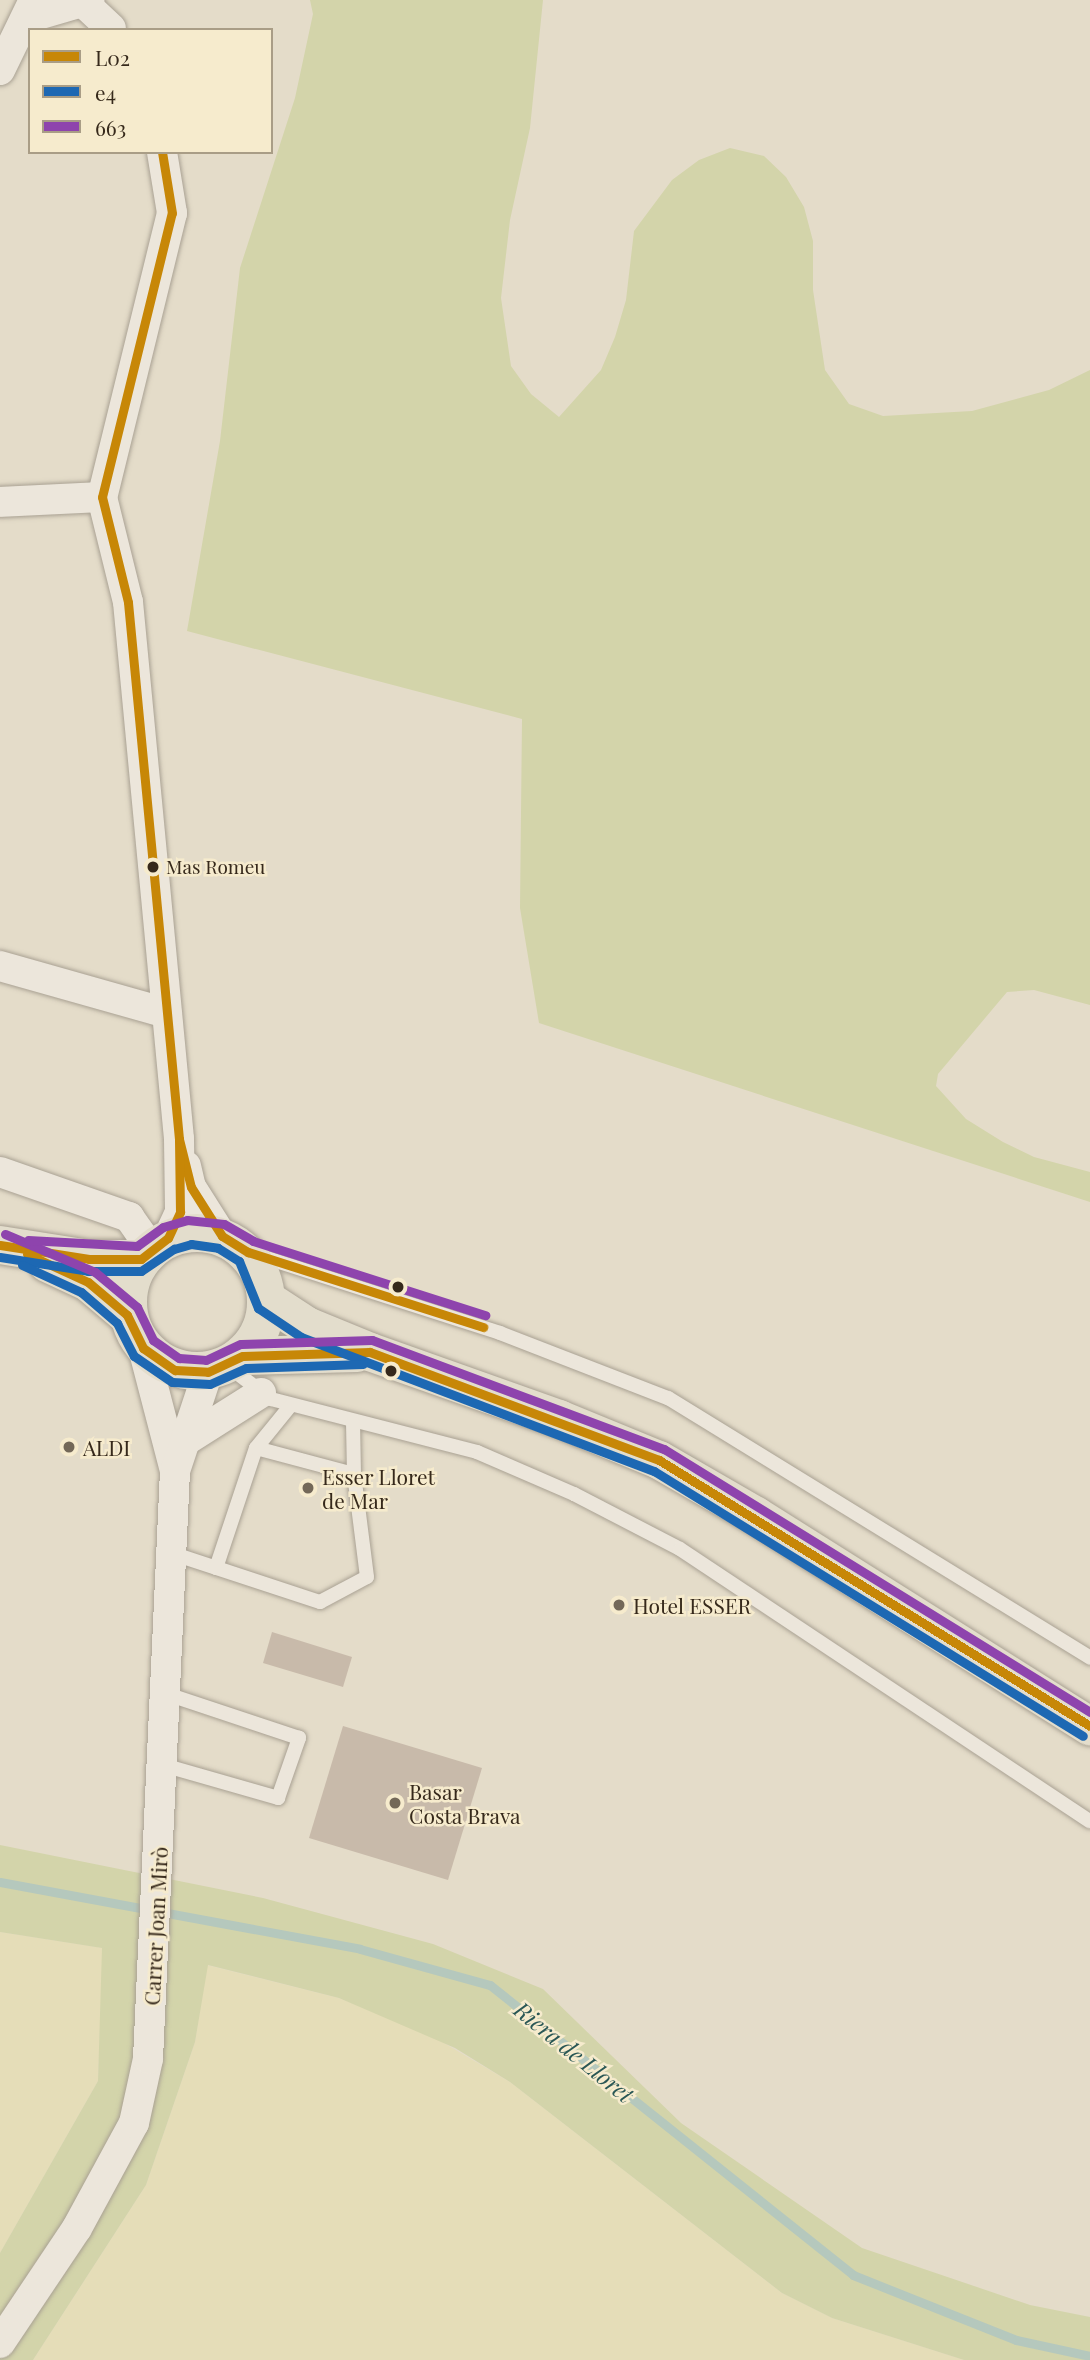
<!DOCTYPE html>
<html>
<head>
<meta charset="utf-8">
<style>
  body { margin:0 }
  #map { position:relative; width:1090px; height:2360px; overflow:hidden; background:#e4dcc9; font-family:"Playfair Display",serif }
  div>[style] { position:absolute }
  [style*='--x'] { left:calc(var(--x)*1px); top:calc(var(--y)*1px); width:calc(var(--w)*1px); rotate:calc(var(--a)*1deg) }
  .farmland>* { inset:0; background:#e5ddb8 }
  .green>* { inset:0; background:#d3d4aa }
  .stream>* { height:9px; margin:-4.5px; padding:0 4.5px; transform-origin:4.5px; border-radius:4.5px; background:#b5c8bd }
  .building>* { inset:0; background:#c8baaa }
  .roads { filter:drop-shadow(0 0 2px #a9a193) drop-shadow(0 0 2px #a9a193) }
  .lane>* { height:14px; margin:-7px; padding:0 7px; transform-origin:7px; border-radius:7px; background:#ece6db }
  .street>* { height:30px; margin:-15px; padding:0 15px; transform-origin:15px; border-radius:15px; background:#ece6db }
  .primary>* { height:38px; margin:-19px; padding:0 19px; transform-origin:19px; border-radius:19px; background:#e3ddcc }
  .primary>.ring { margin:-19px; padding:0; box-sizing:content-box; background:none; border:38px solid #e3ddcc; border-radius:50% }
  .bus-1>* { height:9px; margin:-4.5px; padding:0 4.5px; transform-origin:4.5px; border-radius:4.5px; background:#c78707 }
  .bus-2>* { height:9px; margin:-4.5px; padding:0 4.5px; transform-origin:4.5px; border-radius:4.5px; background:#1d68b3 }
  .bus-3>* { height:9px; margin:-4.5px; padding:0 4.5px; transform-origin:4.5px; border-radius:4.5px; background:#8e44ad }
  .dots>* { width:19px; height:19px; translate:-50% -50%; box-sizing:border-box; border:4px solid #f6ebcd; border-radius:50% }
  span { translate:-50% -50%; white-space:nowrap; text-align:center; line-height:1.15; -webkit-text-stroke:5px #f6ebcd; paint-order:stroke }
  .bus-label { font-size:19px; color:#36291b }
  .left { translate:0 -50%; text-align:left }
  .poi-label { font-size:21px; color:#36291b }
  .street-label { font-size:21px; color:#36291b }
  .water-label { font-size:23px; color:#2a5755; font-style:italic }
  .legend { position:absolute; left:28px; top:28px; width:245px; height:126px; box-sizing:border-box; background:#f6ebcd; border:2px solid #a99d86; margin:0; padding:9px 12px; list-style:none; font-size:21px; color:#36291b }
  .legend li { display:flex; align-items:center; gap:14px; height:35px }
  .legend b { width:35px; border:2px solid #a99d86 }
</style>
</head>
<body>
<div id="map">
  <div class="farmland">
    <div style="clip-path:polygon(0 1932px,103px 1948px,98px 2081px,0 2253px)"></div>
    <div style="clip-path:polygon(207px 1965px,339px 1998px,427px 2033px,510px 2082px,782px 2293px,832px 2318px,964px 2360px,33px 2360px,146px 2185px,195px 2042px)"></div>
  </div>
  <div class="green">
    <div style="clip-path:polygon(310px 0,543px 0,530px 128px,510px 220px,501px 298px,511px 366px,531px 394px,559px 417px,601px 370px,615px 337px,626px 300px,634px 231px,672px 180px,699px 160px,730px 148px,764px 156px,786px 177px,804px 207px,813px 241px,813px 290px,825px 370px,849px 404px,883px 416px,972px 411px,1049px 390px,1090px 370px,1090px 1005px,1034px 990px,1007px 992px,938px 1074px,936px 1086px,966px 1119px,1003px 1142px,1034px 1157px,1090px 1172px,1090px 1202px,539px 1023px,520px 908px,522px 719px,187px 631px,220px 441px,240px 268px,295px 98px,313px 14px)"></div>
    <div style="clip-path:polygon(0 1845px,263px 1898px,433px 1944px,543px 1989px,681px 2123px,862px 2248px,1030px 2305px,1090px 2317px,1090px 2360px,964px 2360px,832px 2318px,782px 2293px,510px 2082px,455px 2048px,339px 1998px,208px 1965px,195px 2042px,146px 2185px,33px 2360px,0 2360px,0 2253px,98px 2081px,102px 1948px,0 1932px)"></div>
  </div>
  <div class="stream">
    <div style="--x:0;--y:1882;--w:366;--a:10.5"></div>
    <div style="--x:360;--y:1949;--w:135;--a:15.5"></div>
    <div style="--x:490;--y:1985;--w:465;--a:38.6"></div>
    <div style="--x:853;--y:2275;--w:175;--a:21.7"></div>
    <div style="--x:1016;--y:2340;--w:76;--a:12.2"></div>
  </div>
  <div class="building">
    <div style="clip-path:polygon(272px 1632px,352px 1657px,343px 1687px,263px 1663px)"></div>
    <div style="clip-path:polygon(343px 1726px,482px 1768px,448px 1880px,309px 1838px)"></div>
  </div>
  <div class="roads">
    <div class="lane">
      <div style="--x:248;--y:1252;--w:265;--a:17.8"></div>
      <div style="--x:500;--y:1333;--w:180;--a:21.2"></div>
      <div style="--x:668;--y:1398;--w:496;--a:31.6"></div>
      <div style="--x:225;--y:1364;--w:58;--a:37.3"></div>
      <div style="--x:271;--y:1399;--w:213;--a:14.4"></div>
      <div style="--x:477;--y:1452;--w:106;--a:23.4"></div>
      <div style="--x:574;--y:1494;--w:119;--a:27.4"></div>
      <div style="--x:680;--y:1549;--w:492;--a:33.6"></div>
      <div style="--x:256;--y:1448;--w:101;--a:14.9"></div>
      <div style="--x:171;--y:1553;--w:157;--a:18.2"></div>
      <div style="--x:320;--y:1602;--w:53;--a:-28"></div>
      <div style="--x:367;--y:1577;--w:104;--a:-97.2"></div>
      <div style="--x:354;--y:1474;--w:51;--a:-91.1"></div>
      <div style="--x:216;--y:1568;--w:126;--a:-71.6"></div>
      <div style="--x:256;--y:1448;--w:55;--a:-50.9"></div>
      <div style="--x:163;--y:1765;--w:120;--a:16"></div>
      <div style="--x:278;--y:1798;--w:64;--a:-70.7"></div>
      <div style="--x:299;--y:1738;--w:142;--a:-161.6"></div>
    </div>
    <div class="street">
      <div style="--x:86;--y:5;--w:34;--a:43"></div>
      <div style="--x:27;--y:18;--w:65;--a:-16.2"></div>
      <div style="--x:0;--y:70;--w:78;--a:-64.1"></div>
      <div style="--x:162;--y:152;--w:62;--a:80.7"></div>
      <div style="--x:172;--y:213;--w:292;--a:103.8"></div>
      <div style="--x:102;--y:497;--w:108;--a:76.1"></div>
      <div style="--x:128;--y:602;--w:539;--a:84.57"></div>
      <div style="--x:179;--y:1139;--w:73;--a:89.2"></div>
      <div style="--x:180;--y:1212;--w:29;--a:115"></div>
      <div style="--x:0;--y:502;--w:102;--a:-2.8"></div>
      <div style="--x:0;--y:966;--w:173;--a:15.8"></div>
      <div style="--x:186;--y:1166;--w:22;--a:77"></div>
      <div style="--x:191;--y:1187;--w:58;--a:57.7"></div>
      <div style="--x:0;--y:1172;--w:137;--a:19.2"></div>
      <div style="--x:129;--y:1217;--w:39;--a:55"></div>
      <div style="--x:143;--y:1348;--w:127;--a:75.4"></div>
      <div style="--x:185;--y:1441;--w:90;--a:-32.3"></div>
      <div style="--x:0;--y:2343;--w:138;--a:-56.2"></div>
      <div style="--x:77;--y:2228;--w:119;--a:-61.5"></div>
      <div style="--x:134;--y:2123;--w:66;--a:-77.7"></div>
      <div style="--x:148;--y:2059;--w:589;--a:-87.37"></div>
      <div style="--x:175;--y:1471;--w:104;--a:-71.6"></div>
    </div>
    <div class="primary">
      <div class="ring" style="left:128px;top:1233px;width:100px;height:100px"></div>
      <div style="--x:0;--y:1245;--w:90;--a:8.9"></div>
      <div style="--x:89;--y:1259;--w:52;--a:0"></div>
      <div style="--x:47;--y:1263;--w:45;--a:24.9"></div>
      <div style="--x:88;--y:1282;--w:51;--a:40.2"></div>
      <div style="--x:267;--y:1300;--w:48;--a:33"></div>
      <div style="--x:307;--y:1326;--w:68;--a:22.4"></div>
      <div style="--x:370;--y:1352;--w:201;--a:19.5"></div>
      <div style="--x:559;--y:1419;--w:108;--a:22.3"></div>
      <div style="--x:659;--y:1460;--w:112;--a:30"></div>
      <div style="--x:756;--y:1516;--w:395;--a:32.2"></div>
      <div style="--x:243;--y:1356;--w:114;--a:-1.5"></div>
    </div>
  </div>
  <div class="bus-1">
    <div style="--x:179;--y:1139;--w:49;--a:76"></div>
    <div style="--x:191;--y:1187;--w:58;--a:57.7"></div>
    <div style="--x:222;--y:1236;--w:31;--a:32"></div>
    <div style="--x:248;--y:1252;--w:247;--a:17.7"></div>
    <div style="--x:0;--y:1245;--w:90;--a:8.9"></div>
    <div style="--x:89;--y:1259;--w:52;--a:0"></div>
    <div style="--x:141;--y:1259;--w:34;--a:-38"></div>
    <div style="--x:168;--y:1238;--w:29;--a:-65"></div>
    <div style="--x:180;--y:1212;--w:73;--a:-90.8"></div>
    <div style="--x:179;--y:1139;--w:539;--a:-95.43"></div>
    <div style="--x:128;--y:602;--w:108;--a:-103.9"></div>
    <div style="--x:102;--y:497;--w:292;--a:-76.2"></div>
    <div style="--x:172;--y:213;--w:62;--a:-99.3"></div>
    <div style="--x:27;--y:1254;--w:67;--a:24.7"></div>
    <div style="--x:88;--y:1282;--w:51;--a:40.2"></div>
    <div style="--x:127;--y:1315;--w:37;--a:64"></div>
    <div style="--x:143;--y:1348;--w:39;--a:35"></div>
    <div style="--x:175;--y:1370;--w:33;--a:3"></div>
    <div style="--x:208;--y:1372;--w:38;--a:-25"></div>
    <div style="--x:243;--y:1356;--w:127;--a:-1.8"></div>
    <div style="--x:370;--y:1352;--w:309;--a:20.5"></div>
    <div style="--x:659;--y:1460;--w:506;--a:31.68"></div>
  </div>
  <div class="bus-2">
    <div style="--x:0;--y:1257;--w:89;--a:9"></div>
    <div style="--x:88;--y:1271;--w:53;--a:0"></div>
    <div style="--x:141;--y:1271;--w:40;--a:-34"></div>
    <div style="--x:174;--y:1249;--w:18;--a:-16"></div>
    <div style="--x:191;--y:1244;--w:27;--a:8"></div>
    <div style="--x:218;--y:1248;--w:25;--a:32"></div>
    <div style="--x:239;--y:1261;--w:51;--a:68"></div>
    <div style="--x:258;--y:1308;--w:52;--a:34"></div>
    <div style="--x:301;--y:1337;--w:378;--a:20.8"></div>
    <div style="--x:654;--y:1471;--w:504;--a:31.7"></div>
    <div style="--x:22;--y:1265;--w:65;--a:24.6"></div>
    <div style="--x:81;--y:1292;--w:48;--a:40.7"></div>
    <div style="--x:117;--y:1323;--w:37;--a:63"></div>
    <div style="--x:134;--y:1356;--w:46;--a:34.4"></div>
    <div style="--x:172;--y:1382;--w:38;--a:3"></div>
    <div style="--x:210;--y:1384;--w:39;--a:-24"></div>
    <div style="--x:246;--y:1368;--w:117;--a:-2"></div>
  </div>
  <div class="bus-3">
    <div style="--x:5;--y:1234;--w:98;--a:22.9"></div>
    <div style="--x:95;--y:1272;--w:55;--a:39.8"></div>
    <div style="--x:137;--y:1307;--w:37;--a:64"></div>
    <div style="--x:153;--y:1340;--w:32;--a:35"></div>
    <div style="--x:179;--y:1358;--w:27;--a:4"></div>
    <div style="--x:206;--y:1360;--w:38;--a:-25"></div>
    <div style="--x:241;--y:1344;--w:131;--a:-1.7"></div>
    <div style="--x:372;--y:1340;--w:312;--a:20.5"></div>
    <div style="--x:664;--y:1449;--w:501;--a:31.69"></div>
    <div style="--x:28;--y:1240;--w:109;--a:3.2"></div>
    <div style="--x:137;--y:1246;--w:32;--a:-36"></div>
    <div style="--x:163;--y:1227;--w:25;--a:-16"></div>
    <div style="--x:187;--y:1220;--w:37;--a:6"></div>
    <div style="--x:224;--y:1224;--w:34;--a:30"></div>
    <div style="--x:253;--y:1241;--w:244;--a:17.7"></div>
  </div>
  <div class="dots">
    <div style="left:153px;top:867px;background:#36291b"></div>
    <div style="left:398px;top:1287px;background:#36291b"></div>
    <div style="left:391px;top:1371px;background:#36291b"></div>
    <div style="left:69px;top:1447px;background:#736858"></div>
    <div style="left:308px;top:1488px;background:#736858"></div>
    <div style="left:619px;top:1605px;background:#736858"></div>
    <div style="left:395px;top:1803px;background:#736858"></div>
  </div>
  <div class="bus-label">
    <span class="left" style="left:166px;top:867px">Mas Romeu</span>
  </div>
  <div class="poi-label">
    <span class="left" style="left:83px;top:1447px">ALDI</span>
    <span class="left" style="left:322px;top:1488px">Esser Lloret<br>de Mar</span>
    <span class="left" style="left:633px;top:1605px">Hotel ESSER</span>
    <span class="left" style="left:409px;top:1803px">Basar<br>Costa Brava</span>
  </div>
  <div class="street-label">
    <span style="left:155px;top:1926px;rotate:-87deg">Carrer Joan Mirò</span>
  </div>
  <div class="water-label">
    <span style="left:574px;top:2052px;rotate:39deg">Riera de Lloret</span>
  </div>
  <ul class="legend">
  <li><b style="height:9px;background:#c78707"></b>L02</li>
  <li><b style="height:9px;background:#1d68b3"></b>e4</li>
  <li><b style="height:9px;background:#8e44ad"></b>663</li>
  </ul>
</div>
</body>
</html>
